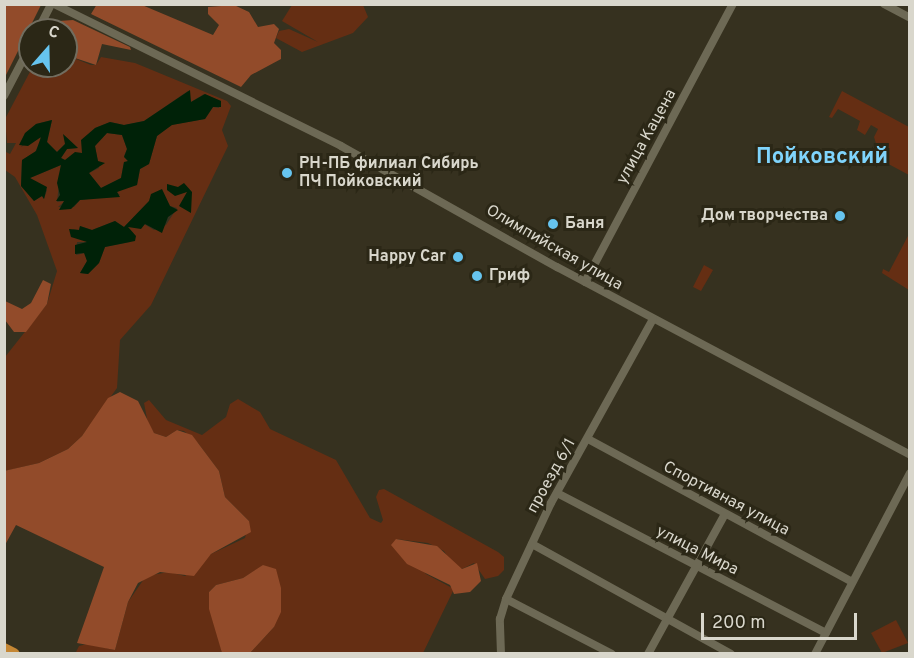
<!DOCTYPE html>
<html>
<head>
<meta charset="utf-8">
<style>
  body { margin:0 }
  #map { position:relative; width:914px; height:658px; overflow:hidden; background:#36311f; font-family:Overpass,sans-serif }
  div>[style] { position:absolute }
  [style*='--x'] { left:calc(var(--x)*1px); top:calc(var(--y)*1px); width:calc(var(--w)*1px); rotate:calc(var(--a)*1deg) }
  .green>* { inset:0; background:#652e13 }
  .forest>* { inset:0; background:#924b2a }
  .water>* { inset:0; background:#002208 }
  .minor>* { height:8px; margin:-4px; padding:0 4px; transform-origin:4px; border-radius:4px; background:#6d6955 }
  .highway>* { height:12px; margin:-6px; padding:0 6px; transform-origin:6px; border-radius:6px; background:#c58734 }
  .dots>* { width:16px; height:16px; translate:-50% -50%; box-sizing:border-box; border:3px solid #2b2716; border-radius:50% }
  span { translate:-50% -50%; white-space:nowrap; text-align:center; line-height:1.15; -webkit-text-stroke:6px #2b2716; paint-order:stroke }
  .street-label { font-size:16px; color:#d9d7cc }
  .poi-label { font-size:16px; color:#d9d7cc; font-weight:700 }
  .left { translate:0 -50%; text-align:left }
  .right { translate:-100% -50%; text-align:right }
  .district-label { font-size:22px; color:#7fd4fc; font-weight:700 }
  .frame { position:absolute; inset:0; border:6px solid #d9d7cc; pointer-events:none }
  .north { position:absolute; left:18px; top:18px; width:60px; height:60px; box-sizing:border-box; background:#2b2716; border:2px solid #716d5f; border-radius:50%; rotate:20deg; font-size:16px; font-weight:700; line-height:24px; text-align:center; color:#d9d7cc }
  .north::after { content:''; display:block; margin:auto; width:21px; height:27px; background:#66c4ef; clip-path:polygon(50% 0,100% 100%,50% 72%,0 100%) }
  .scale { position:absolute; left:701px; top:613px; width:156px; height:27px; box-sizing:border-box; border:3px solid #d9d7cc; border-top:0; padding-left:8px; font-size:18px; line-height:21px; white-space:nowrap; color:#d9d7cc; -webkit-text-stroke:4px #2b2716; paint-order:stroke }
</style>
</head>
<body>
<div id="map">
  <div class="green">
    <div style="clip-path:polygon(292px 5px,363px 5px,368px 17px,353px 33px,302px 52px,276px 38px,279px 31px,289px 29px,318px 42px,282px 21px)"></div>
    <div style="clip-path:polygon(evenodd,66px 55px,91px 65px,96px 65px,101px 57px,135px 63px,227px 101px,231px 106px,222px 130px,228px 146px,151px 305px,120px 340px,117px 388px,82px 436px,68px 449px,39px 463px,5px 471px,5px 357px,47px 304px,57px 271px,37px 215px,15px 177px,5px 170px,4px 151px,10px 154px,16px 143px,7px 143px,5px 119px,33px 66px,66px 66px,66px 55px,188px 91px,191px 102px,204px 94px,221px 101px,219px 108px,213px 107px,205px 119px,171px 125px,157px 136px,149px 164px,140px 169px,137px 185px,124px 188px,117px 192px,120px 195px,80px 200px,74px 207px,58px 207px,65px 201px,57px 202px,61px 165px,30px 178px,47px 190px,44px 199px,42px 196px,34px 201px,21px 186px,22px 160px,35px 152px,42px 139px,38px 137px,21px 147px,36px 124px,52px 120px,47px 142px,57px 152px,65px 144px,65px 136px,78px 148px,67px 149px,61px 158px,65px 160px,82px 153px,95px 128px,110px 122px,124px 125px,144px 121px,188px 91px,66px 55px,160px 190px,170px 206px,177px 208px,166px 225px,154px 230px,144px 224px,128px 227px,134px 234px,130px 242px,105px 247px,99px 263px,88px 274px,80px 273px,87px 261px,85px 253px,76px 255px,77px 242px,87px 242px,72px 229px,79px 230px,80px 226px,92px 230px,115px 221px,124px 227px,160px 190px)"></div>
    <div style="clip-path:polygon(842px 91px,909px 127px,909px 175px,881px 160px,874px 137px,878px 129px,871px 125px,865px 135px,857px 130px,860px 121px,838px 109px,832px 118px,829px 117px)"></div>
    <div style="clip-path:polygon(107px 133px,122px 135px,127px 149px,124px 156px,128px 162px,124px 162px,121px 178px,101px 188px,89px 173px,99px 168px,95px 146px)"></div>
    <div style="clip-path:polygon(909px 234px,909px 290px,882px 273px,883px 269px,889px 272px)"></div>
    <div style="clip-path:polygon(704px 265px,713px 270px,701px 291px,693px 287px)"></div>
    <div style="clip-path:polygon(238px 399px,260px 412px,270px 429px,336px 460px,370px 518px,381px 523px,383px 520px,376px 497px,379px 490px,384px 489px,498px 552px,504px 557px,504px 570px,498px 576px,485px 579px,474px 563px,462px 569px,452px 564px,444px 551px,428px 543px,396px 539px,426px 574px,454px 589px,423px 653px,250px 653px,274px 627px,264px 565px,243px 578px,216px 585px,209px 592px,222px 653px,75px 654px,79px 646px,87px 644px,115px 650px,128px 602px,146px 576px,169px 572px,185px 576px,211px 554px,245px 538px,249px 521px,225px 497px,219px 471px,198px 443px,184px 431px,177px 430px,166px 437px,154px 433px,148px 424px,144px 403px,149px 400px,166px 420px,202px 435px,226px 417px,230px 404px)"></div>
    <div style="clip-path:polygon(896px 620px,908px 643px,882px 653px,871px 633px)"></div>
  </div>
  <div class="forest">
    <div style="clip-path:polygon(5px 4px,41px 5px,5px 77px,4px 5px)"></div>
    <div style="clip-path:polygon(97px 4px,142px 5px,213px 35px,219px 25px,208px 14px,208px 7px,234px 5px,249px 12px,258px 27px,274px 24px,279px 29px,274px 43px,281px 50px,281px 59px,251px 75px,241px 87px,91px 14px)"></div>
    <div style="clip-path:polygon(73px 20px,130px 47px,131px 50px,102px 44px,96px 65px,66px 55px,66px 30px,51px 30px,59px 21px)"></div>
    <div style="clip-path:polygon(43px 280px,51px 284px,47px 304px,26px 332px,14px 332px,5px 320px,5px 301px,22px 309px,31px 303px)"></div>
    <div style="clip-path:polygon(120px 392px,138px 401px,154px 433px,166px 437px,177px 430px,192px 435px,219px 471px,225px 497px,249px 521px,251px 532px,211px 554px,194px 576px,160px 572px,138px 583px,128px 602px,115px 650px,77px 643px,104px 567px,16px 525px,5px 545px,4px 471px,39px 463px,68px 449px,82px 436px,108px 398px)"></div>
    <div style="clip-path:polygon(396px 539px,437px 546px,462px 569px,477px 563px,481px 581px,470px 592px,454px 594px,450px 585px,407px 564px,391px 545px)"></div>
    <div style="clip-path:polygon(263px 565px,276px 569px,281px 588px,281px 612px,274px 627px,250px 653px,222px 653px,209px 609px,209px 592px,216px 585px,243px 578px)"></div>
  </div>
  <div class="water">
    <div style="clip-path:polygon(evenodd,190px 90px,191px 102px,205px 94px,221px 101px,221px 107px,213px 107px,205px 119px,172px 125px,157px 136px,149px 164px,140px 169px,137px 185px,117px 192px,120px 197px,80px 200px,71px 209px,59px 210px,64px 201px,56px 201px,60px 195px,57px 183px,61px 165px,30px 178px,47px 187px,44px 199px,42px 196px,34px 201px,21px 186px,22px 160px,36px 151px,41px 137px,28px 146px,19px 145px,25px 133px,36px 124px,52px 120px,47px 142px,57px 152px,65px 144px,63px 134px,78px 148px,67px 149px,61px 158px,65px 160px,75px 152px,82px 153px,81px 140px,95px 128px,110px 122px,124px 125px,144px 121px,190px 90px,107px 133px,122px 135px,127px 149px,124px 157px,128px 161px,124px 162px,121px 178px,101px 188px,89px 173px,105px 163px,98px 161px,95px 146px,107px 133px)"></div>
    <div style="clip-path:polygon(184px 183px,192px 192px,191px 213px,179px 206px,187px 192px,175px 196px,167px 190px,167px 184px,178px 187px)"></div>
    <div style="clip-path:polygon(162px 189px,170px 206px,178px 210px,168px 217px,162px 233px,145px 224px,141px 229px,128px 227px,136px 236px,135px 241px,105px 247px,99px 263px,88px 274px,80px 273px,87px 261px,84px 253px,75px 254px,75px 245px,87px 242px,71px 237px,69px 229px,79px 230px,80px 226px,92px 230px,115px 221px,124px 227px,149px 201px,151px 194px)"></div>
  </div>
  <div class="minor">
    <div style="--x:54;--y:4;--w:320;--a:26.3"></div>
    <div style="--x:341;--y:146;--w:248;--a:29.3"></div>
    <div style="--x:557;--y:267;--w:400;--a:28"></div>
    <div style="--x:884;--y:4;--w:30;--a:28"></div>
    <div style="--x:38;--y:30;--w:29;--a:-63"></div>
    <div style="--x:4;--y:96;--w:56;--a:-62.5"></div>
    <div style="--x:585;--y:282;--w:315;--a:-62"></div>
    <div style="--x:588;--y:439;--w:300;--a:28.4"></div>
    <div style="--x:557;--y:493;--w:303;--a:27.5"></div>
    <div style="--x:532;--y:544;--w:227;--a:28.9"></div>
    <div style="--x:506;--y:599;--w:119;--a:27.4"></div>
    <div style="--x:501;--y:654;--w:35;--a:-92"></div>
    <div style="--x:500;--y:619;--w:21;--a:-73"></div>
    <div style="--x:506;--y:599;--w:106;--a:-64.9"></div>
    <div style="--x:551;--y:503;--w:210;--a:-61"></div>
    <div style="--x:648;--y:654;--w:160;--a:-61.2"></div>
    <div style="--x:815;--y:654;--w:204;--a:-62.3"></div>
  </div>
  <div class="highway">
    <div style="--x:4;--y:649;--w:11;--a:27"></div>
  </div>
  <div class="dots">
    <div style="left:287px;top:173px;background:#66c4ef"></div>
    <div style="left:840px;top:216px;background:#66c4ef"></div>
    <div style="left:553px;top:224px;background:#66c4ef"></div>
    <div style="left:458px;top:257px;background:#66c4ef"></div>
    <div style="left:477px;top:276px;background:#66c4ef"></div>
  </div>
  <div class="street-label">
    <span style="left:647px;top:137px;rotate:-61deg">улица Кацена</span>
    <span style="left:554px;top:248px;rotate:30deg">Олимпийская улица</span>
    <span style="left:552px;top:476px;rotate:-61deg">проезд 6/1</span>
    <span style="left:726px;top:499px;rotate:28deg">Спортивная улица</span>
    <span style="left:697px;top:551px;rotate:27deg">улица Мира</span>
  </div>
  <div class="poi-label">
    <span class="left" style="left:299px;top:173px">РН-ПБ филиал Сибирь<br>ПЧ Пойковский</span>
    <span class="right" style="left:828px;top:216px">Дом творчества</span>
    <span class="left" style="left:565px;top:224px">Баня</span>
    <span class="right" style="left:446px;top:257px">Happy Car</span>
    <span class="left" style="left:489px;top:276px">Гриф</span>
  </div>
  <div class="district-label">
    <span style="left:822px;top:158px">Пойковский</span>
  </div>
  <div class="frame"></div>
  <div class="north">С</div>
  <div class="scale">200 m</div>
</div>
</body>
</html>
